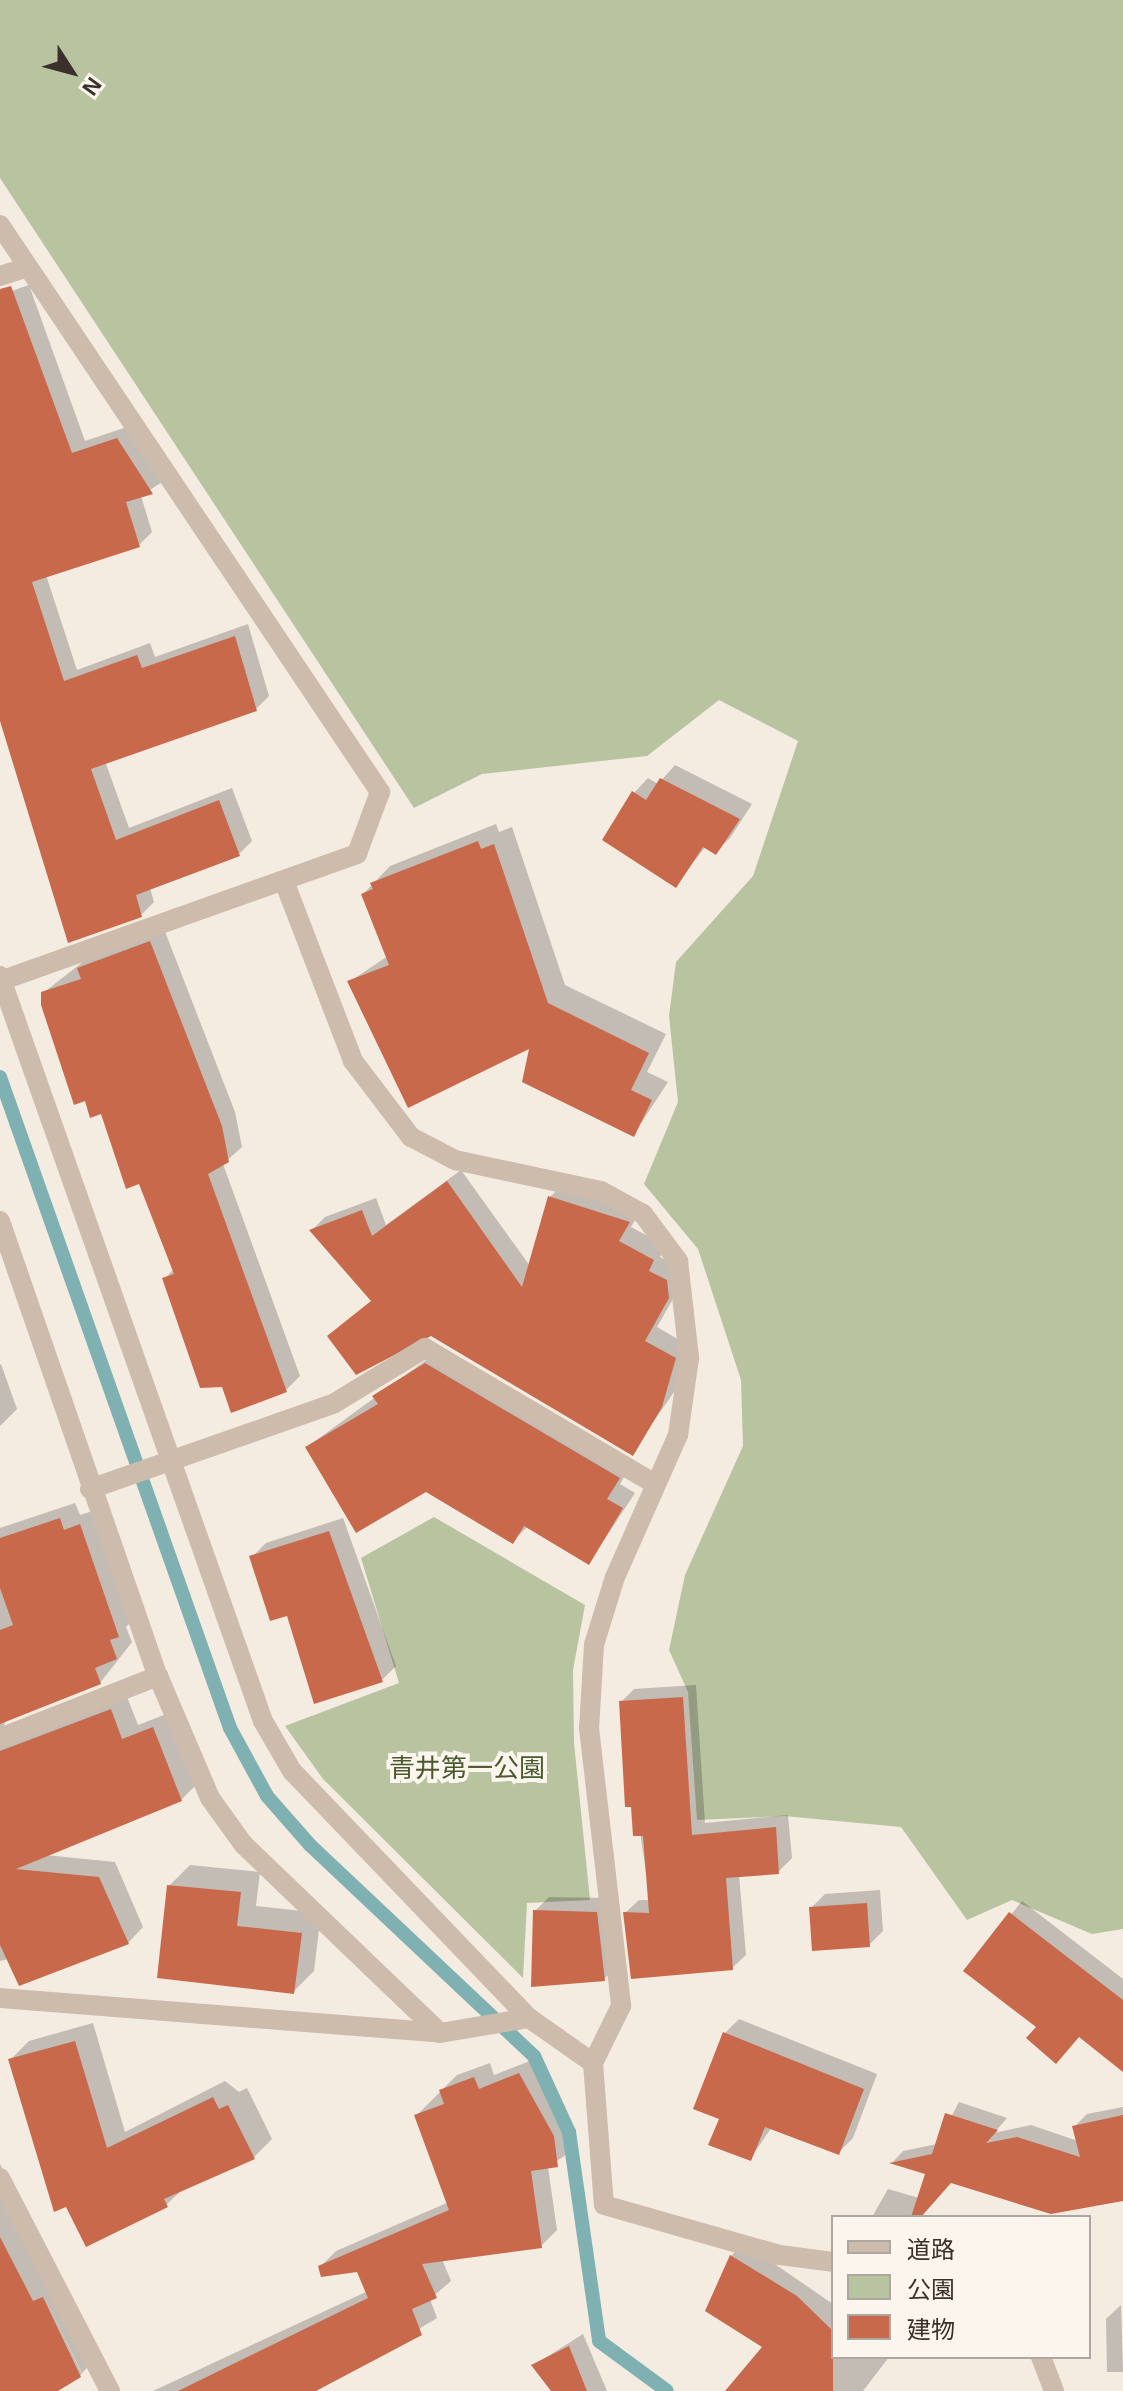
<!DOCTYPE html>
<html>
<head>
<meta charset="utf-8">
<style>
  body { margin:0 }
  #map { position:relative; width:1123px; height:2391px; overflow:hidden; background:#f4ebe1; font-family:Helvetica,"Noto Sans JP",sans-serif }
  div>[style] { position:absolute }
  [style*='--x'] { left:calc(var(--x)*1px); top:calc(var(--y)*1px); width:calc(var(--w)*1px); rotate:calc(var(--a)*1deg) }
  .green>* { inset:0; background:#b8c4a0 }
  .shadow>* { inset:0; background:#0003 }
  .stream>* { height:14px; margin:-7px; padding:0 7px; transform-origin:7px; border-radius:7px; background:#7fb0b2 }
  .building>* { inset:0; background:#c8694b }
  .lane>* { height:20px; margin:-10px; padding:0 10px; transform-origin:10px; border-radius:10px; background:#cdbbac }
  .street>* { height:20px; margin:-10px; padding:0 10px; transform-origin:10px; border-radius:10px; background:#cdbbac }
  span { translate:-50% -50%; white-space:nowrap; text-align:center; line-height:1.15; -webkit-text-stroke:8px #fbf5ee; paint-order:stroke }
  .park-label { font-size:26px; color:#4a5a2e }
  .legend { position:absolute; left:831px; top:2215px; width:260px; height:144px; box-sizing:border-box; background:#fbf5ee; border:2px solid #aea6a0; margin:0; padding:10px 14px; list-style:none; font-size:24px; color:#3b302b }
  .legend li { display:flex; align-items:center; gap:16px; height:40px }
  .legend b { width:40px; border:2px solid #aea6a0 }
  .north { position:absolute; left:32px; top:32px; width:80px; height:80px; -webkit-text-stroke:6px #fbf5ee; paint-order:stroke; rotate:126deg; font-size:22px; font-weight:700; line-height:32px; text-align:center; color:#3b302b }
  .north::after { content:''; display:block; margin:auto; width:28px; height:36px; background:#3b302b; clip-path:polygon(50% 0,100% 100%,50% 72%,0 100%) }
</style>
</head>
<body>
<div id="map">
  <div class="green">
    <div style="clip-path:polygon(0 0,1123px 0,1123px 1929px,1092px 1934px,1012px 1900px,967px 1920px,901px 1827px,784px 1816px,697px 1820px,688px 1692px,669px 1650px,685px 1575px,743px 1446px,741px 1380px,698px 1249px,644px 1184px,678px 1102px,669px 1016px,676px 962px,753px 876px,798px 741px,719px 700px,647px 756px,482px 774px,414px 808px,0 178px)"></div>
    <div style="clip-path:polygon(434px 1517px,585px 1605px,573px 1670px,574px 1743px,590px 1900px,527px 1903px,523px 1978px,323px 1779px,285px 1726px,399px 1683px,361px 1558px)"></div>
  </div>
  <div class="shadow">
    <div style="clip-path:polygon(29px 285px,85px 441px,130px 426px,165px 480px,141px 496px,152px 532px,139px 545px,46px 575px,77px 670px,150px 643px,155px 657px,248px 624px,269px 696px,256px 709px,105px 761px,129px 828px,232px 788px,252px 841px,239px 854px,150px 888px,154px 902px,141px 915px,0 720px,0 295px)"></div>
    <div style="clip-path:polygon(675px 765px,752px 804px,730px 838px,716px 852px,706px 846px,675px 886px,634px 793px,648px 778px,658px 784px)"></div>
    <div style="clip-path:polygon(496px 824px,499px 832px,512px 827px,565px 985px,666px 1034px,647px 1072px,668px 1082px,634px 1134px,532px 1045px,349px 982px,388px 956px,363px 894px,373px 884px,390px 866px)"></div>
    <div style="clip-path:polygon(164px 929px,235px 1112px,242px 1147px,223px 1164px,300px 1376px,286px 1390px,224px 1385px,164px 1279px,174px 1269px,141px 1182px,43px 993px,93px 954px)"></div>
    <div style="clip-path:polygon(461px 1170px,530px 1266px,550px 1197px,563px 1184px,642px 1208px,631px 1227px,666px 1246px,660px 1257px,680px 1267px,682px 1283px,657px 1327px,688px 1345px,674px 1392px,632px 1453px,431px 1334px,330px 1336px,373px 1300px,312px 1230px,325px 1217px,376px 1198px,386px 1225px)"></div>
    <div style="clip-path:polygon(440px 1350px,632px 1463px,620px 1484px,635px 1493px,589px 1563px,528px 1526px,513px 1541px,426px 1489px,307px 1447px)"></div>
    <div style="clip-path:polygon(1px 1364px,17px 1409px,0 1426px,0 1365px)"></div>
    <div style="clip-path:polygon(75px 1503px,80px 1515px,96px 1510px,133px 1620px,126px 1627px,132px 1642px,100px 1683px,6px 1720px,3px 1728px,126px 1694px,138px 1725px,169px 1713px,197px 1784px,181px 1800px,45px 1855px,115px 1862px,143px 1927px,128px 1943px,20px 1985px,9px 1959px,0 1961px,0 1528px)"></div>
    <div style="clip-path:polygon(343px 1518px,396px 1666px,382px 1680px,289px 1613px,252px 1557px,266px 1543px)"></div>
    <div style="clip-path:polygon(696px 1685px,705px 1823px,788px 1815px,792px 1858px,778px 1872px,739px 1875px,746px 1955px,732px 1968px,625px 1913px,639px 1900px,650px 1900px,621px 1702px,634px 1689px)"></div>
    <div style="clip-path:polygon(190px 1865px,260px 1872px,256px 1906px,321px 1913px,314px 1971px,294px 1991px,169px 1886px)"></div>
    <div style="clip-path:polygon(880px 1890px,883px 1931px,869px 1945px,811px 1908px,825px 1894px)"></div>
    <div style="clip-path:polygon(549px 1897px,611px 1898px,618px 1965px,604px 1979px,535px 1911px)"></div>
    <div style="clip-path:polygon(1022px 1901px,1123px 1979px,1123px 2070px,1080px 2035px,1038px 2027px,966px 1971px)"></div>
    <div style="clip-path:polygon(739px 2019px,877px 2074px,853px 2138px,839px 2152px,772px 2127px,750px 2159px,721px 2118px,725px 2033px)"></div>
    <div style="clip-path:polygon(93px 2023px,125px 2132px,225px 2081px,239px 2092px,247px 2088px,272px 2139px,253px 2158px,183px 2189px,166px 2205px,10px 2060px,29px 2041px)"></div>
    <div style="clip-path:polygon(535px 2059px,569px 2120px,573px 2150px,548px 2167px,557px 2230px,541px 2246px,442px 2259px,451px 2281px,430px 2299px,437px 2318px,316px 2391px,153px 2391px,368px 2291px,359px 2270px,320px 2267px,336px 2251px,449px 2202px,416px 2116px,457px 2075px,490px 2063px,494px 2075px)"></div>
    <div style="clip-path:polygon(959px 2102px,1007px 2118px,994px 2133px,1031px 2125px,1078px 2141px,1075px 2126px,1087px 2114px,1123px 2107px,1123px 2199px,952px 2181px,920px 2217px,872px 2217px,888px 2189px,919px 2198px,928px 2173px,893px 2162px,903px 2151px,937px 2144px)"></div>
    <div style="clip-path:polygon(0 2164px,96px 2359px,82px 2373px,39px 2287px,82px 2374px,54px 2391px,0 2391px)"></div>
    <div style="clip-path:polygon(744px 2243px,833px 2304px,833px 2357px,889px 2357px,863px 2391px,749px 2391px,765px 2347px,731px 2256px)"></div>
    <div style="clip-path:polygon(1121px 2305px,1123px 2372px,1107px 2372px,1106px 2319px)"></div>
    <div style="clip-path:polygon(583px 2334px,607px 2391px,553px 2391px,534px 2365px)"></div>
  </div>
  <div class="stream">
    <div style="--x:0;--y:1077;--w:690;--a:70.54"></div>
    <div style="--x:230;--y:1728;--w:77;--a:61.4"></div>
    <div style="--x:267;--y:1796;--w:65;--a:48.7"></div>
    <div style="--x:310;--y:1845;--w:308;--a:43.3"></div>
    <div style="--x:534;--y:2056;--w:84;--a:65.3"></div>
    <div style="--x:569;--y:2132;--w:211;--a:81.8"></div>
    <div style="--x:599;--y:2341;--w:84;--a:36.3"></div>
  </div>
  <div class="building">
    <div style="clip-path:polygon(11px 286px,72px 453px,117px 438px,153px 494px,126px 502px,140px 547px,32px 582px,64px 681px,137px 655px,142px 668px,235px 636px,257px 711px,91px 769px,116px 840px,219px 800px,240px 856px,136px 895px,142px 917px,68px 943px,0 721px,0 289px)"></div>
    <div style="clip-path:polygon(660px 778px,740px 819px,716px 855px,703px 847px,676px 888px,602px 840px,632px 791px,646px 800px)"></div>
    <div style="clip-path:polygon(478px 841px,481px 849px,494px 844px,548px 1003px,649px 1053px,631px 1090px,652px 1100px,634px 1137px,522px 1082px,529px 1049px,408px 1108px,347px 981px,389px 965px,361px 894px,373px 889px,370px 883px)"></div>
    <div style="clip-path:polygon(150px 941px,222px 1126px,229px 1162px,208px 1174px,287px 1392px,231px 1413px,222px 1387px,200px 1388px,162px 1278px,174px 1274px,139px 1184px,126px 1189px,101px 1114px,90px 1118px,85px 1101px,74px 1105px,41px 1005px,41px 992px,81px 979px,77px 968px)"></div>
    <div style="clip-path:polygon(447px 1181px,522px 1287px,548px 1196px,630px 1222px,619px 1241px,654px 1260px,649px 1271px,667px 1280px,669px 1298px,645px 1341px,676px 1358px,662px 1407px,633px 1456px,431px 1336px,356px 1375px,327px 1336px,371px 1301px,309px 1230px,362px 1210px,372px 1236px)"></div>
    <div style="clip-path:polygon(425px 1363px,620px 1478px,607px 1499px,623px 1508px,589px 1565px,524px 1526px,513px 1544px,426px 1492px,356px 1533px,305px 1447px,378px 1404px,372px 1396px)"></div>
    <div style="clip-path:polygon(60px 1518px,64px 1530px,80px 1524px,119px 1637px,110px 1640px,117px 1659px,95px 1668px,101px 1684px,0 1724px,0 1630px,13px 1625px,0 1588px,0 1538px)"></div>
    <div style="clip-path:polygon(329px 1531px,383px 1682px,314px 1704px,287px 1616px,270px 1621px,249px 1556px)"></div>
    <div style="clip-path:polygon(683px 1697px,692px 1835px,776px 1827px,779px 1874px,726px 1878px,733px 1970px,631px 1979px,623px 1912px,649px 1913px,643px 1836px,633px 1836px,631px 1807px,625px 1807px,619px 1701px)"></div>
    <div style="clip-path:polygon(111px 1709px,122px 1739px,153px 1727px,182px 1801px,16px 1869px,99px 1877px,129px 1944px,19px 1986px,0 1945px,0 1751px)"></div>
    <div style="clip-path:polygon(167px 1885px,241px 1892px,237px 1926px,302px 1933px,294px 1994px,157px 1978px)"></div>
    <div style="clip-path:polygon(867px 1903px,870px 1947px,812px 1951px,809px 1907px)"></div>
    <div style="clip-path:polygon(533px 1910px,597px 1912px,605px 1981px,531px 1987px)"></div>
    <div style="clip-path:polygon(1009px 1912px,1123px 2000px,1123px 2072px,1079px 2037px,1056px 2064px,1026px 2038px,1036px 2027px,963px 1971px)"></div>
    <div style="clip-path:polygon(723px 2032px,864px 2089px,839px 2155px,765px 2127px,751px 2161px,708px 2145px,719px 2119px,693px 2109px)"></div>
    <div style="clip-path:polygon(75px 2041px,107px 2148px,213px 2097px,219px 2109px,228px 2105px,255px 2159px,164px 2199px,168px 2207px,86px 2247px,66px 2207px,54px 2212px,8px 2059px)"></div>
    <div style="clip-path:polygon(519px 2073px,554px 2136px,558px 2167px,531px 2171px,542px 2248px,422px 2264px,437px 2298px,412px 2309px,422px 2335px,316px 2391px,178px 2391px,368px 2298px,357px 2272px,321px 2277px,318px 2266px,449px 2210px,414px 2115px,444px 2104px,439px 2090px,474px 2077px,479px 2089px)"></div>
    <div style="clip-path:polygon(945px 2113px,998px 2130px,986px 2143px,1017px 2137px,1080px 2157px,1072px 2126px,1123px 2115px,1123px 2201px,1051px 2214px,951px 2183px,921px 2217px,911px 2217px,925px 2174px,889px 2163px,932px 2154px)"></div>
    <div style="clip-path:polygon(0 2237px,33px 2301px,43px 2297px,81px 2377px,58px 2391px,0 2391px)"></div>
    <div style="clip-path:polygon(730px 2255px,797px 2296px,833px 2331px,833px 2391px,725px 2391px,762px 2347px,705px 2311px)"></div>
    <div style="clip-path:polygon(569px 2346px,587px 2391px,551px 2391px,531px 2365px)"></div>
  </div>
  <div class="lane">
    <div style="--x:0;--y:225;--w:683;--a:56.17"></div>
    <div style="--x:380;--y:792;--w:66;--a:110.4"></div>
    <div style="--x:357;--y:854;--w:379;--a:160.4"></div>
    <div style="--x:0;--y:276;--w:26;--a:-18"></div>
    <div style="--x:284;--y:881;--w:193;--a:69"></div>
    <div style="--x:353;--y:1061;--w:96;--a:52.7"></div>
    <div style="--x:411;--y:1137;--w:50;--a:27.6"></div>
    <div style="--x:455;--y:1160;--w:149;--a:12"></div>
    <div style="--x:601;--y:1191;--w:48;--a:28.7"></div>
    <div style="--x:643;--y:1214;--w:59;--a:53.3"></div>
    <div style="--x:678;--y:1261;--w:98;--a:83.5"></div>
    <div style="--x:689;--y:1358;--w:78;--a:98.1"></div>
    <div style="--x:678;--y:1435;--w:155;--a:113.9"></div>
    <div style="--x:615;--y:1577;--w:71;--a:107.2"></div>
    <div style="--x:594;--y:1645;--w:83;--a:93.4"></div>
    <div style="--x:589;--y:1728;--w:280;--a:83.4"></div>
    <div style="--x:621;--y:2006;--w:64;--a:116.2"></div>
    <div style="--x:0;--y:976;--w:790;--a:70.56"></div>
    <div style="--x:263;--y:1721;--w:58;--a:59.9"></div>
    <div style="--x:292;--y:1771;--w:342;--a:46.2"></div>
    <div style="--x:90;--y:1489;--w:257;--a:-19.3"></div>
    <div style="--x:333;--y:1404;--w:108;--a:-31.3"></div>
    <div style="--x:425;--y:1348;--w:267;--a:30.6"></div>
    <div style="--x:0;--y:1998;--w:441;--a:4.5"></div>
    <div style="--x:0;--y:2178;--w:240;--a:62.7"></div>
  </div>
  <div class="street">
    <div style="--x:0;--y:1221;--w:482;--a:70.9"></div>
    <div style="--x:158;--y:1676;--w:133;--a:66.9"></div>
    <div style="--x:210;--y:1798;--w:57;--a:54.3"></div>
    <div style="--x:243;--y:1844;--w:273;--a:43.8"></div>
    <div style="--x:440;--y:2033;--w:90;--a:-9.6"></div>
    <div style="--x:529;--y:2018;--w:78;--a:35.1"></div>
    <div style="--x:593;--y:2063;--w:142;--a:85.6"></div>
    <div style="--x:604;--y:2205;--w:183;--a:15.9"></div>
    <div style="--x:780;--y:2255;--w:53;--a:7.5"></div>
    <div style="--x:0;--y:1738;--w:170;--a:-21.4"></div>
    <div style="--x:1041;--y:2357;--w:36;--a:69"></div>
  </div>
  <div class="park-label">
    <span style="left:467px;top:1769px">青井第一公園</span>
  </div>
  <ul class="legend">
  <li><b style="height:10px;background:#cdbbac"></b>道路</li>
  <li><b style="height:22px;background:#b8c4a0"></b>公園</li>
  <li><b style="height:22px;background:#c8694b"></b>建物</li>
  </ul>
  <div class="north">N</div>
</div>
</body>
</html>
